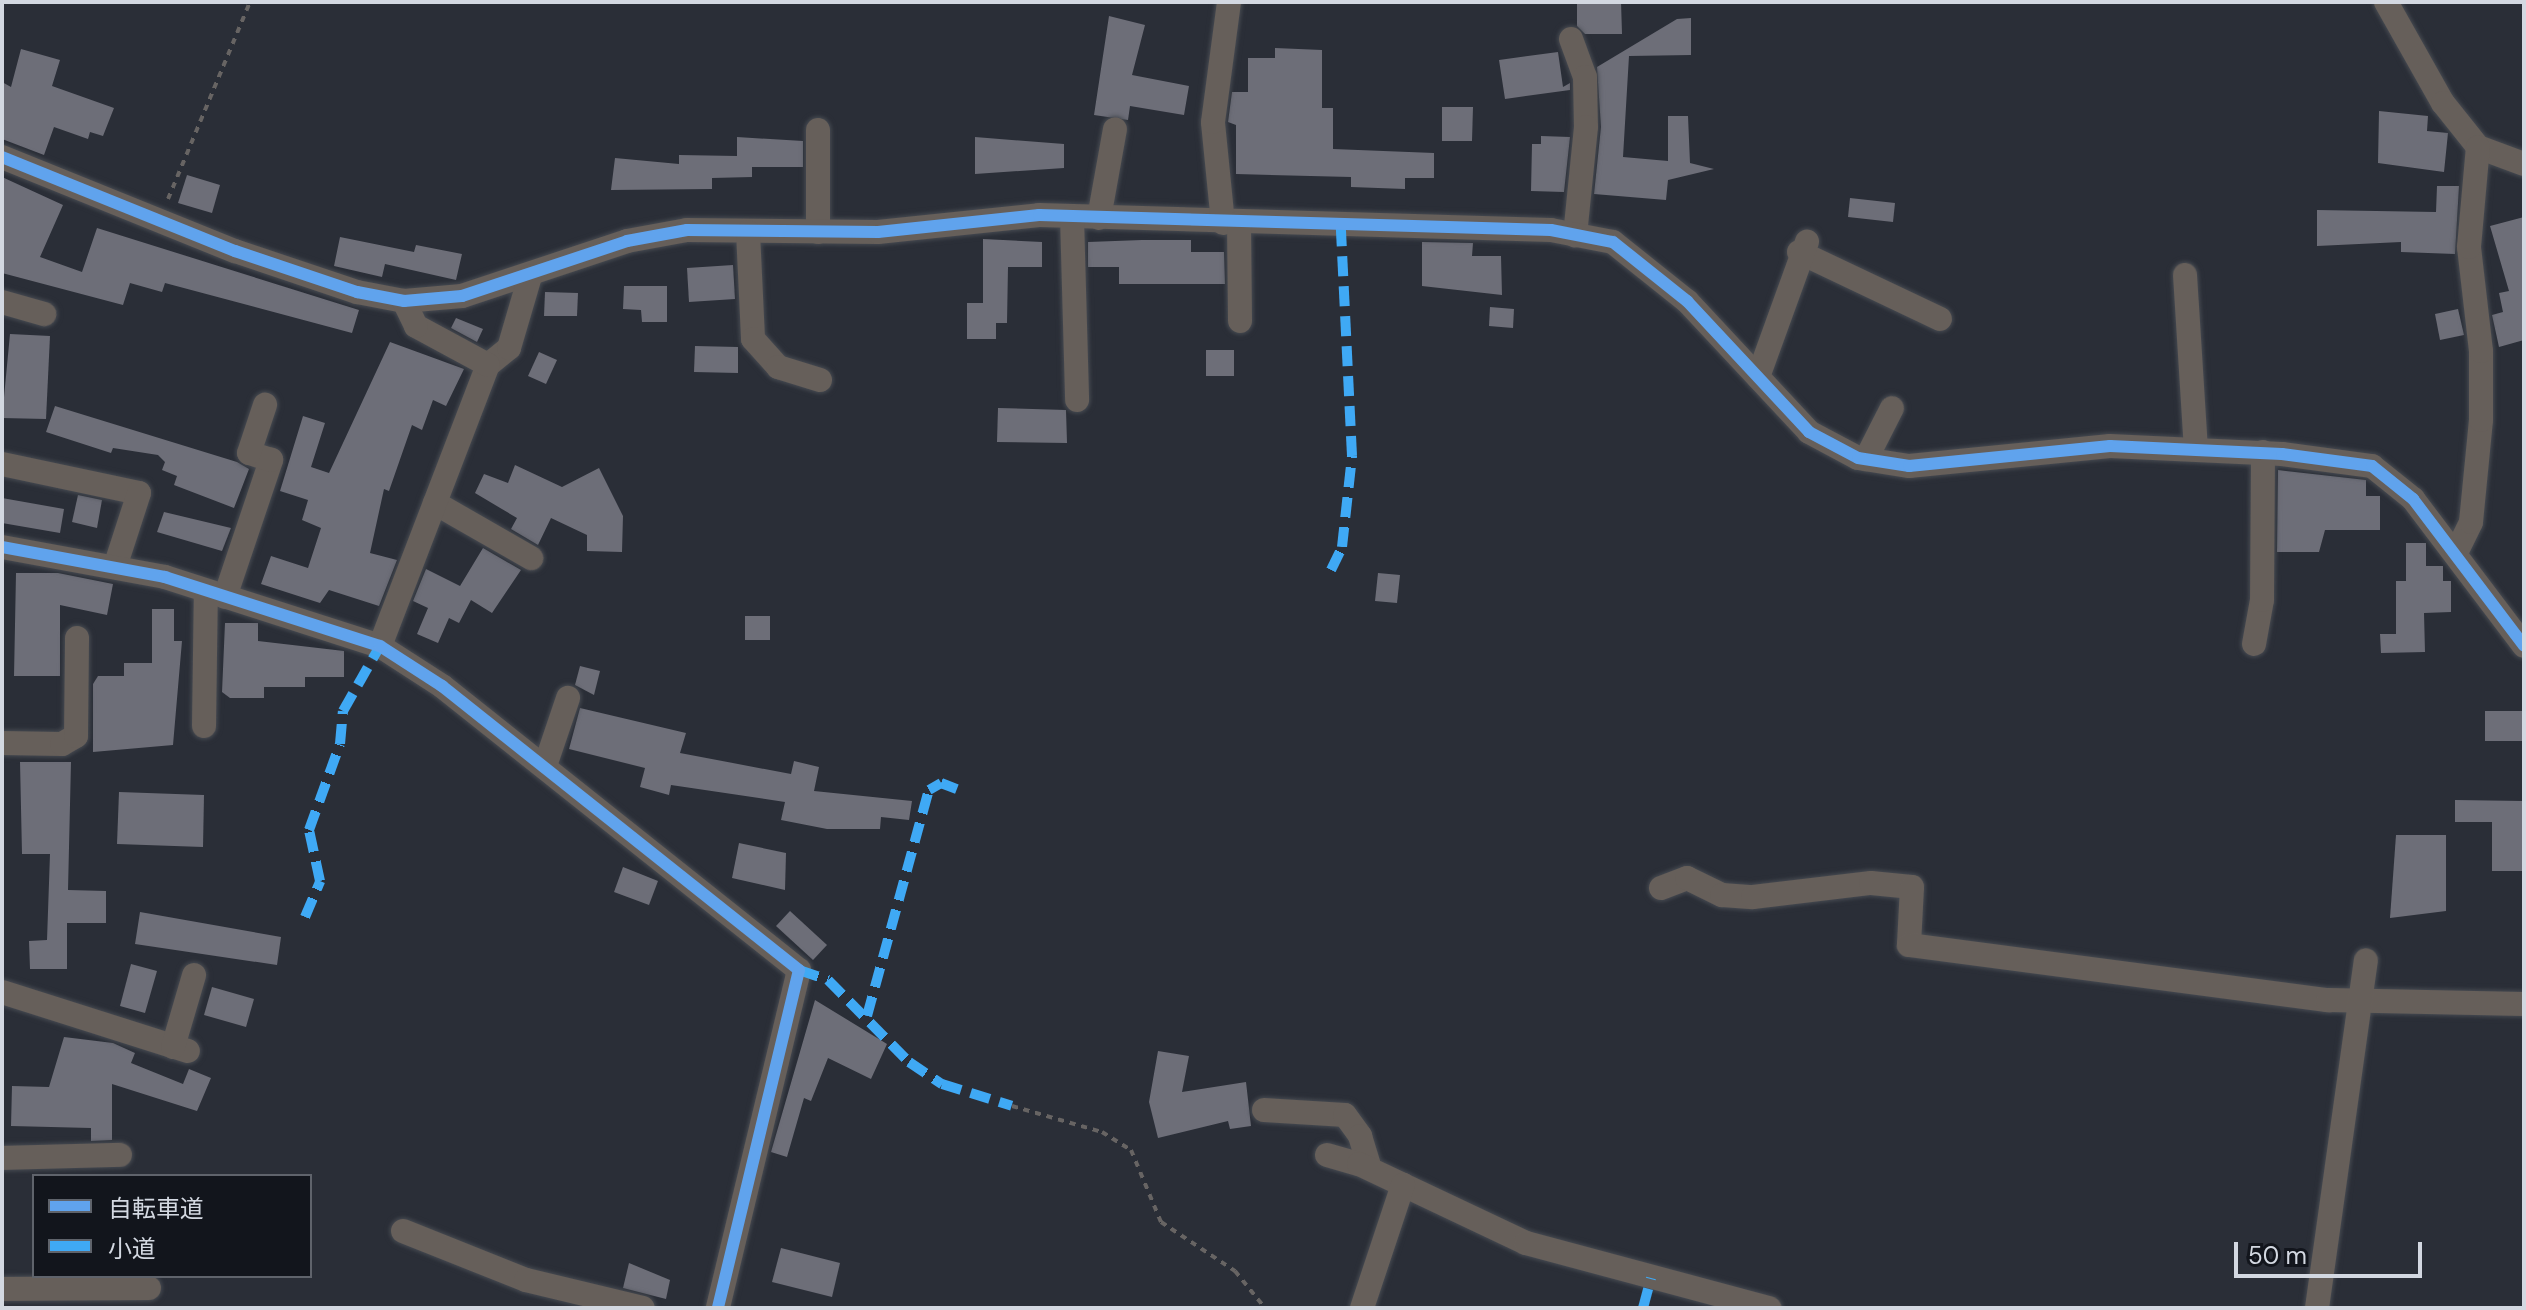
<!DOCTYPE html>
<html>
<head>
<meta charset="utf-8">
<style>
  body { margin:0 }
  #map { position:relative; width:2526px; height:1310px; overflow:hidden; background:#2a2e37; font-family:"DM Sans","Noto Sans JP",sans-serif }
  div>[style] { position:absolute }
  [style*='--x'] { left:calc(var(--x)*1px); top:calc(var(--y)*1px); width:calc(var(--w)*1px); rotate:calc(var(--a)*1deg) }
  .building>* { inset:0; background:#6d6e78 }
  .path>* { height:4px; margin-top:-2px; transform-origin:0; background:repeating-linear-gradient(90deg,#676463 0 6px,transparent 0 12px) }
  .roads { filter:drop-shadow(0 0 2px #464a51) drop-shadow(0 0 2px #464a51) }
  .street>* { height:24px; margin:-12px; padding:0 12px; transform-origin:12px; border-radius:12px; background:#665f5a }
  .quiet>* { height:10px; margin-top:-5px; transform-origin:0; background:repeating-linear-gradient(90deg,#3fa9f5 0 20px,transparent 0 30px) }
  .cycleway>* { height:12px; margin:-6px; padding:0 6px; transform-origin:6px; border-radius:6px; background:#60a3ed }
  span { translate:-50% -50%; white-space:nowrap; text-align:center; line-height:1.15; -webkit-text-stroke:8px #12151c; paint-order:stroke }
  .frame { position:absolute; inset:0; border:4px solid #d3d8e1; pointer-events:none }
  .legend { position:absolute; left:32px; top:1174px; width:280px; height:104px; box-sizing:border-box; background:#12151c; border:2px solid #5f636b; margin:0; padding:10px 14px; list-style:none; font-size:24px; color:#d3d8e1 }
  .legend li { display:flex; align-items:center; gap:16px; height:40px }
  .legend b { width:40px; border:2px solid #5f636b }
  .scale { position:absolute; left:2234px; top:1242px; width:188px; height:36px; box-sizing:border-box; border:4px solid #d3d8e1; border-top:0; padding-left:10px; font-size:24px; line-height:28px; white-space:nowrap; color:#d3d8e1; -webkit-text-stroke:6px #12151c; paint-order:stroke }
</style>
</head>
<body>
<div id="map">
  <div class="building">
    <div style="clip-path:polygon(1577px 2px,1621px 2px,1622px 34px,1585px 34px,1577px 26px)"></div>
    <div style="clip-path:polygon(1109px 16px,1145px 25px,1132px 75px,1189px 86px,1184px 115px,1130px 106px,1128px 120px,1094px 115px)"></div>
    <div style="clip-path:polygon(1691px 18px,1691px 55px,1629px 56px,1623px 157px,1668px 161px,1668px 116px,1688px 116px,1690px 163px,1714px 169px,1668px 180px,1666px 200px,1594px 194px,1601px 127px,1597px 67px,1677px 19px)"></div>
    <div style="clip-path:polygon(1275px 48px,1322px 50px,1322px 108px,1333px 108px,1333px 149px,1434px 153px,1434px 178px,1405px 178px,1405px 189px,1351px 187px,1351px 177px,1236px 174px,1236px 125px,1228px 122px,1232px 92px,1248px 92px,1248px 58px,1275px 58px)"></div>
    <div style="clip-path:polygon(21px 49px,60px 60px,52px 86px,114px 108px,103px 136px,90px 132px,88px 139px,54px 127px,44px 155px,2px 139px,2px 82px,11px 87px)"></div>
    <div style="clip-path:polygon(1558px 52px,1563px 87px,1570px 83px,1570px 90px,1505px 99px,1499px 60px)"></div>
    <div style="clip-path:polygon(1442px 107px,1473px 107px,1472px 141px,1442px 141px)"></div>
    <div style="clip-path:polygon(2379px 111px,2428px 116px,2427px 131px,2448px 133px,2444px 172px,2378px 163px)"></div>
    <div style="clip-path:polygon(1541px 136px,1570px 137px,1564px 192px,1531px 191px,1532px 144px,1541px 144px)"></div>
    <div style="clip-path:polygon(737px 137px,803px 141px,803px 167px,752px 167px,752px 177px,712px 178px,712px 189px,611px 190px,615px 158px,679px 164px,679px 155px,737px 156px)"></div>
    <div style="clip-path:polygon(975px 137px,1064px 144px,1064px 168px,975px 174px)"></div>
    <div style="clip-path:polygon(187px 175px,220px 185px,212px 213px,178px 203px)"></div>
    <div style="clip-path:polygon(2px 177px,63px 205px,40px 257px,82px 272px,97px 228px,359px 310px,352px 333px,165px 283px,162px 292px,130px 283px,123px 305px,2px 273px)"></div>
    <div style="clip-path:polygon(2437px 186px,2459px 186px,2455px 254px,2401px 252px,2401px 242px,2317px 246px,2317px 210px,2436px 212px)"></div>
    <div style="clip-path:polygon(1850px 198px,1895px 203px,1893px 222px,1848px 217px)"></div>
    <div style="clip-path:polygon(2524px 217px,2524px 340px,2499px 347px,2492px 315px,2503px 312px,2499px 293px,2509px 291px,2490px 226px)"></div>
    <div style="clip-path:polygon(340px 237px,414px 252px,416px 245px,462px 254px,456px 280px,385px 264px,382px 277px,334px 266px)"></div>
    <div style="clip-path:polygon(983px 239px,1042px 242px,1042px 267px,1008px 267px,1007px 323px,996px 323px,996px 339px,967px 339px,967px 303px,983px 303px)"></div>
    <div style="clip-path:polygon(1142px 240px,1191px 240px,1191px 252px,1224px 252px,1225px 284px,1119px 284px,1119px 267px,1088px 267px,1088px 242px)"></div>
    <div style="clip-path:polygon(1422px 242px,1473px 243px,1472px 256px,1501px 256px,1502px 295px,1422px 286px)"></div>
    <div style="clip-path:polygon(733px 265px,735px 299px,689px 302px,687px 268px)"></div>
    <div style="clip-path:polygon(624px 286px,667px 286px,667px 322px,642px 322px,641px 310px,623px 309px)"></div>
    <div style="clip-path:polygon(545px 292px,578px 293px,577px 316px,544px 316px)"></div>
    <div style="clip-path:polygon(1490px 307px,1514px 309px,1513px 328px,1489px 326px)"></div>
    <div style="clip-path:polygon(2458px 309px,2464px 335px,2440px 340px,2435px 314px)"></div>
    <div style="clip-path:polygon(456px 318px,483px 329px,477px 342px,451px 328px)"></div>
    <div style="clip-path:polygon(10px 334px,50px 336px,46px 419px,2px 418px)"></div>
    <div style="clip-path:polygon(390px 342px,464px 369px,446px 406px,433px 400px,422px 430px,412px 425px,389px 491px,384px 489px,370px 553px,397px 560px,379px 606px,329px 590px,320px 603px,261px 584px,271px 556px,308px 568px,321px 528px,302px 520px,308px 500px,280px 491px,303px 416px,325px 423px,311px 467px,329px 473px)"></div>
    <div style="clip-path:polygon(695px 346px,738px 347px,738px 373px,694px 372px)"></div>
    <div style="clip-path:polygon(1206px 350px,1234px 350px,1234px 376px,1206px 376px)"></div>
    <div style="clip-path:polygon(539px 352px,557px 360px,546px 384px,528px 376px)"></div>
    <div style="clip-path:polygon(55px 406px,237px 462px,249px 469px,234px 508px,174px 485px,177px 476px,162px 470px,165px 462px,158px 455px,113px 448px,111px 453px,46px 432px)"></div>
    <div style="clip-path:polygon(998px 408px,1066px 410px,1067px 443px,997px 442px)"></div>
    <div style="clip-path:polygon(515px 465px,562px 487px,599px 468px,623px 516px,622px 552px,587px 551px,587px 535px,551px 518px,538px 545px,511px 529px,517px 518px,475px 493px,484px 474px,508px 483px)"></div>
    <div style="clip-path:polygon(2278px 470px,2366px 480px,2366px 496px,2380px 496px,2380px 530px,2325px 530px,2319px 552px,2277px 552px)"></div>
    <div style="clip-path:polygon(78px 495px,102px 500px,97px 528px,72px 522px)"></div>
    <div style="clip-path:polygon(2px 498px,64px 509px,60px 533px,2px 523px)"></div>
    <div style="clip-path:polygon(164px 512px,231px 528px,222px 551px,157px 532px)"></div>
    <div style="clip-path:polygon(2406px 543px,2426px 543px,2426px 566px,2443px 566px,2443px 581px,2451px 581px,2451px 612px,2424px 613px,2425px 652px,2381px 653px,2380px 634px,2396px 634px,2396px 581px,2406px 581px)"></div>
    <div style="clip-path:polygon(483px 548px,521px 570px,492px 613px,471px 600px,459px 623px,449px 618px,438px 643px,417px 634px,428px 608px,413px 601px,426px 569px,460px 586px)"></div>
    <div style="clip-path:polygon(16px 573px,58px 573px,113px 584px,107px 615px,60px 605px,60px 676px,14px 676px)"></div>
    <div style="clip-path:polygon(1378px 573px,1400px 575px,1397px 603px,1375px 601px)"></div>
    <div style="clip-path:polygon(152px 609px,174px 609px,174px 641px,182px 641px,173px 745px,93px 752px,93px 684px,98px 676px,124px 676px,124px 663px,152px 663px)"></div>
    <div style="clip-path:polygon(745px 616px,770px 616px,770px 640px,745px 640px)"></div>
    <div style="clip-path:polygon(225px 623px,258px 623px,258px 641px,344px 651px,344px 677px,305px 677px,305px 687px,264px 687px,264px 698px,230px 698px,222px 692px)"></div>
    <div style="clip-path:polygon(580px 666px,600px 671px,594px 695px,575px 685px)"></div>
    <div style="clip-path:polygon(580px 708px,686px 733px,680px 753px,791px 774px,794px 761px,819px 767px,814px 791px,912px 801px,909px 820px,881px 817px,880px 829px,827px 829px,781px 820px,785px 802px,671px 785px,669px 795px,640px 787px,645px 768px,569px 749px)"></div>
    <div style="clip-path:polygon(2485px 711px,2524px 711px,2524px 741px,2485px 741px)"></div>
    <div style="clip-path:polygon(20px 762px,71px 762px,68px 890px,106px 891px,106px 923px,67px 923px,67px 969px,30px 969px,29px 941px,47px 940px,50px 854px,22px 854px)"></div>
    <div style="clip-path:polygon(119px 792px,204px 795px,203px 847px,117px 844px)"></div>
    <div style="clip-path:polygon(2455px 800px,2524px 801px,2524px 871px,2492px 871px,2492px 822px,2455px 822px)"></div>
    <div style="clip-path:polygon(2396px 835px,2446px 835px,2446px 911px,2390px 918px)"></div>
    <div style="clip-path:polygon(739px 843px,786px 853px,785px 890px,732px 878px)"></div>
    <div style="clip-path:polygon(623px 867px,658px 881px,649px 905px,614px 892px)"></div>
    <div style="clip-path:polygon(790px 911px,827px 945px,813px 960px,776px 926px)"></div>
    <div style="clip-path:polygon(140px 912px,281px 937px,277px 965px,135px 944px)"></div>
    <div style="clip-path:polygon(131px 964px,157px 971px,145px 1013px,120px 1006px)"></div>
    <div style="clip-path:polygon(212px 987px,254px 999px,246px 1027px,204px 1015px)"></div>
    <div style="clip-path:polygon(815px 1000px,887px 1044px,871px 1079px,828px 1058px,811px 1101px,804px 1098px,787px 1157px,771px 1152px)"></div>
    <div style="clip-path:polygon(64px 1037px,113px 1043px,135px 1053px,131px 1063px,183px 1084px,189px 1069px,211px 1078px,197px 1111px,112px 1084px,112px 1140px,91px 1141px,91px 1128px,11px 1126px,12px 1086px,49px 1087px)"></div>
    <div style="clip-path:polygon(1158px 1051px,1189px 1056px,1182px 1092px,1246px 1082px,1251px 1126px,1230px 1129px,1228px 1121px,1158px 1138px,1149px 1102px)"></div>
    <div style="clip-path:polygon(781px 1248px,840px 1263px,832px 1297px,772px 1282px)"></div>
    <div style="clip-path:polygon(629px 1263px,670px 1280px,666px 1299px,623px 1288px)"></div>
  </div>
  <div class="path">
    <div style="--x:168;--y:199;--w:213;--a:-67.4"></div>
    <div style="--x:1012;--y:1106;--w:94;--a:16.1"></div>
    <div style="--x:1102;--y:1132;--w:34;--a:32"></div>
    <div style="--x:1131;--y:1150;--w:78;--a:67.4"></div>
    <div style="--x:1161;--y:1222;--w:89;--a:33.5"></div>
    <div style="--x:1235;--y:1271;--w:48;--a:51"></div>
  </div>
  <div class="roads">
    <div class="street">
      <div style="--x:2386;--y:2;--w:116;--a:60.6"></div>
      <div style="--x:2443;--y:103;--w:56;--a:51.5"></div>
      <div style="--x:2478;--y:147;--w:49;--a:20.3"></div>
      <div style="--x:1571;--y:39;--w:40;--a:69.8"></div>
      <div style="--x:1585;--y:77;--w:50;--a:88.9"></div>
      <div style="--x:1586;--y:127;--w:109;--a:95.8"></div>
      <div style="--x:818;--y:130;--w:102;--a:90"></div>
      <div style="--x:2;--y:157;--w:251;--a:22"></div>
      <div style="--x:235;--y:251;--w:129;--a:18.6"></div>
      <div style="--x:357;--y:292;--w:48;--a:10.8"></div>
      <div style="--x:404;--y:301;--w:58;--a:-4.9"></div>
      <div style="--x:462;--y:296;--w:174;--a:-18.4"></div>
      <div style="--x:627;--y:241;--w:61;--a:-10.4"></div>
      <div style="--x:687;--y:230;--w:191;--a:0.6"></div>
      <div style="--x:878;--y:232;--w:162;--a:-6"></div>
      <div style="--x:1039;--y:215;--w:512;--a:1.68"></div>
      <div style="--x:1551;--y:230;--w:63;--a:11"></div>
      <div style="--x:1613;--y:242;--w:95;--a:38.6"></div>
      <div style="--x:1687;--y:301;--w:179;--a:47"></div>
      <div style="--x:1809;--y:432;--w:55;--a:28"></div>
      <div style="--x:1858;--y:458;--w:52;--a:8.9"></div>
      <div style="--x:1909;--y:466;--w:202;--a:-5.7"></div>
      <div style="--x:2110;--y:446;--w:172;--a:2.7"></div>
      <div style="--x:2282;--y:454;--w:91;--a:7.6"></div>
      <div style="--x:2372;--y:466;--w:53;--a:38.8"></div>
      <div style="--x:2413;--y:499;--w:184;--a:52.9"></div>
      <div style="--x:1072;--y:217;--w:183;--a:88.4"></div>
      <div style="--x:1099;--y:218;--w:90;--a:-79.8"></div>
      <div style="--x:1223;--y:223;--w:101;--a:-95.7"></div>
      <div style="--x:1213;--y:122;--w:121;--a:-82.4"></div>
      <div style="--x:1239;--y:223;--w:98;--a:89.4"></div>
      <div style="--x:748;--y:232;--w:107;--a:87.3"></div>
      <div style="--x:753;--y:339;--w:38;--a:48"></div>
      <div style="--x:778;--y:367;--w:44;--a:17.2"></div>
      <div style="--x:1799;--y:252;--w:156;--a:25.4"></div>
      <div style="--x:2185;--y:275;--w:174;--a:86.4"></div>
      <div style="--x:2;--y:302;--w:44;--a:15.9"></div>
      <div style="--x:488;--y:365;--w:27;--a:-39"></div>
      <div style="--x:509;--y:348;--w:75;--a:-73.7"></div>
      <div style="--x:1758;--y:377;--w:144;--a:-70.1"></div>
      <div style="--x:1866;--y:459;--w:57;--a:-63"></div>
      <div style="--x:2;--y:464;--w:140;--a:12"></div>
      <div style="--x:139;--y:493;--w:78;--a:108"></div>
      <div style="--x:435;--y:503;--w:111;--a:29.8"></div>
      <div style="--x:2;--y:547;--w:166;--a:10.4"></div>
      <div style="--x:165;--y:577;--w:226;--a:17.8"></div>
      <div style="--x:380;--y:646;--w:74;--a:32.8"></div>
      <div style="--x:442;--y:686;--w:456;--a:38.5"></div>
      <div style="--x:799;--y:970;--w:348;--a:103.5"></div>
      <div style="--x:2456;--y:553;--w:34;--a:-64"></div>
      <div style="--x:2471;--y:522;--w:102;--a:-84.4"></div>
      <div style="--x:2481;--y:420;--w:69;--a:-90"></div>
      <div style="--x:2481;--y:351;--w:105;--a:-96.6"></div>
      <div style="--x:2469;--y:247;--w:100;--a:-84.9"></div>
      <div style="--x:225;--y:597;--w:145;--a:-71.4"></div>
      <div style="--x:271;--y:460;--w:23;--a:-162"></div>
      <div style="--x:249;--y:453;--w:51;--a:-71.6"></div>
      <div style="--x:2254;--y:644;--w:45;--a:-79.7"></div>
      <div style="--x:2262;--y:600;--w:148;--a:-89.6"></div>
      <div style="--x:380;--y:646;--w:301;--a:-69"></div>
      <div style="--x:488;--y:365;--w:82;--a:-151.6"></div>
      <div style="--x:416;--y:326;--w:28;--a:-116"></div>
      <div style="--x:204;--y:726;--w:135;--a:-89.2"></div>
      <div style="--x:2;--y:743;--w:60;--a:1"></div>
      <div style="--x:62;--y:744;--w:16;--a:-30"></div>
      <div style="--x:76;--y:736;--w:98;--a:-89.4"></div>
      <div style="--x:545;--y:766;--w:72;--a:-71.3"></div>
      <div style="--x:1661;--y:888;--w:28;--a:-21"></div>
      <div style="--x:1687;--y:878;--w:39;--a:26"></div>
      <div style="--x:1722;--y:895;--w:31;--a:4"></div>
      <div style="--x:1753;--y:897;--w:119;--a:-6.8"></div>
      <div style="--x:1871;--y:883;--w:41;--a:5.6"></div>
      <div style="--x:1912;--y:887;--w:58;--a:93"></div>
      <div style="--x:1909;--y:945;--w:423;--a:7.5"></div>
      <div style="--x:2328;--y:1000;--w:196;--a:1.2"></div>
      <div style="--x:2;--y:992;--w:195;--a:17.6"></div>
      <div style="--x:173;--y:1047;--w:75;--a:-73.7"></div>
      <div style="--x:1264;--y:1110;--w:81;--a:3.5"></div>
      <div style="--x:1345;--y:1115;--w:26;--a:54"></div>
      <div style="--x:1360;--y:1136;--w:34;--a:73"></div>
      <div style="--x:1327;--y:1155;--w:33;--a:16"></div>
      <div style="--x:1359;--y:1164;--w:185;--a:25.3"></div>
      <div style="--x:1526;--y:1243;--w:252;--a:15"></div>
      <div style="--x:2;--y:1158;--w:118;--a:-1.5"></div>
      <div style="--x:403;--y:1231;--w:132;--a:21.7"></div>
      <div style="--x:526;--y:1280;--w:120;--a:13.5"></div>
      <div style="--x:2;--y:1289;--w:147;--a:-0.4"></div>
      <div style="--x:1362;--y:1308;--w:130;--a:-71.6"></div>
      <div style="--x:2317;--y:1308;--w:351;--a:-82"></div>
    </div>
  </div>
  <div class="quiet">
    <div style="--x:1331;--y:570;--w:25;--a:-64"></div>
    <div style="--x:1342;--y:547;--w:92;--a:-83.7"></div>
    <div style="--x:1352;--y:456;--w:229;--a:-92.8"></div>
    <div style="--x:305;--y:917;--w:39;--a:-67"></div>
    <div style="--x:320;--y:881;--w:52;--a:-102.2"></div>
    <div style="--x:309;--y:830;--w:91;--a:-70.2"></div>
    <div style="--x:340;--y:744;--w:33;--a:-85"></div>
    <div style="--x:343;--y:711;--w:75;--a:-60.4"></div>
    <div style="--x:799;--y:970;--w:31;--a:19"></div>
    <div style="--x:828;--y:980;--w:115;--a:45.4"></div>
    <div style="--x:909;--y:1062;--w:40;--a:34"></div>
    <div style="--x:942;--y:1084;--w:73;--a:17.4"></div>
    <div style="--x:867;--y:1016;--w:234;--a:-74.7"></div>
    <div style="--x:929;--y:790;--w:14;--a:-30"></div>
    <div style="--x:941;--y:783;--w:17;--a:21"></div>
    <div style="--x:1643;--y:1308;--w:31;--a:-75"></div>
  </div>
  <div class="cycleway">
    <div style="--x:2;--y:157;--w:251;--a:22"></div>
    <div style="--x:235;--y:251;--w:129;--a:18.6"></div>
    <div style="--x:357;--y:292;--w:48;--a:10.8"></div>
    <div style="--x:404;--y:301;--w:58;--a:-4.9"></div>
    <div style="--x:462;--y:296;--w:174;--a:-18.4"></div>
    <div style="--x:627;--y:241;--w:61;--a:-10.4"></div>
    <div style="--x:687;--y:230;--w:191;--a:0.6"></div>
    <div style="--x:878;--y:232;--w:162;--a:-6"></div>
    <div style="--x:1039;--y:215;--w:512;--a:1.68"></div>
    <div style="--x:1551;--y:230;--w:63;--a:11"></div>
    <div style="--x:1613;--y:242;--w:95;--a:38.6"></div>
    <div style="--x:1687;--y:301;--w:179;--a:47"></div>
    <div style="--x:1809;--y:432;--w:55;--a:28"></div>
    <div style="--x:1858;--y:458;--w:52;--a:8.9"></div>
    <div style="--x:1909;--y:466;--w:202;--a:-5.7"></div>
    <div style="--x:2110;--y:446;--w:172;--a:2.7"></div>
    <div style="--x:2282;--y:454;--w:91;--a:7.6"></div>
    <div style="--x:2372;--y:466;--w:53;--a:38.8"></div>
    <div style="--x:2413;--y:499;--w:184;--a:52.9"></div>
    <div style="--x:2;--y:547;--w:166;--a:10.4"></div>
    <div style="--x:165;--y:577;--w:226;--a:17.8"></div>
    <div style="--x:380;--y:646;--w:74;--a:32.8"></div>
    <div style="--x:442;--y:686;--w:456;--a:38.5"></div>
    <div style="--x:799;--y:970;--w:348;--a:103.5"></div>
  </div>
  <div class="frame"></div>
  <ul class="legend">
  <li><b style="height:10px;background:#60a3ed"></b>自転車道</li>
  <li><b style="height:10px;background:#3fa9f5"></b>小道</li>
  </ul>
  <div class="scale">50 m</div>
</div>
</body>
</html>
